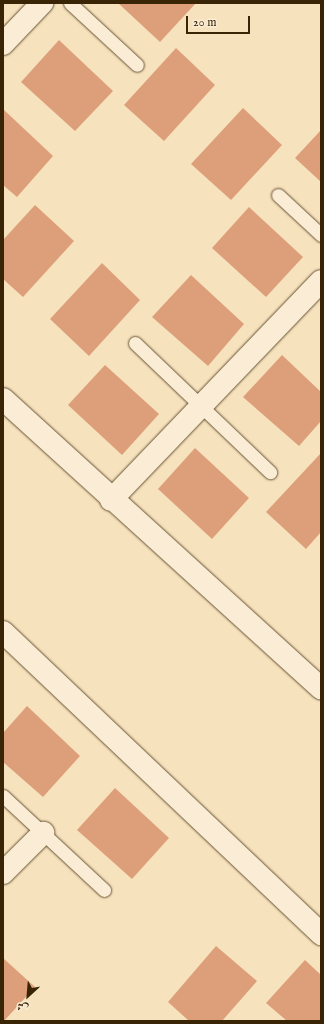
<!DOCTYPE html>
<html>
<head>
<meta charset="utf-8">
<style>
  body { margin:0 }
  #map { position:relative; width:324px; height:1024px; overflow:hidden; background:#f7e2be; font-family:"IM FELL English",Amiri,serif }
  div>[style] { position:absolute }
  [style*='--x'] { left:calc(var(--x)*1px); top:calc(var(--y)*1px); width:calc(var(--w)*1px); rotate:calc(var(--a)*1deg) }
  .building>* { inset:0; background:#dd9f7a }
  .roads { filter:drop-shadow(0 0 1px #685433) drop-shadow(0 0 1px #685433) }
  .lane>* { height:13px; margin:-6.5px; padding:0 6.5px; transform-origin:6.5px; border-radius:6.5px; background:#faecd5 }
  .street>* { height:22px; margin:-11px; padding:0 11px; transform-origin:11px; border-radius:11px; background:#faecd5 }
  span { translate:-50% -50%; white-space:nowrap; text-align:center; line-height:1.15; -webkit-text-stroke:3px #faecd5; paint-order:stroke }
  .frame { position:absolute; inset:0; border:4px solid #392505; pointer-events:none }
  .north { position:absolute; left:8px; top:976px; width:40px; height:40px; -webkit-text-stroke:3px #faecd5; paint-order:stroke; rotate:206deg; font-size:11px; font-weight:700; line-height:16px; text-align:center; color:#392505 }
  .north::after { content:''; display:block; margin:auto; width:14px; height:18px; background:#392505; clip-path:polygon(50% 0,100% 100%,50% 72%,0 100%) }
  .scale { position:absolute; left:186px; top:16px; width:64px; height:18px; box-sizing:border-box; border:2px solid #392505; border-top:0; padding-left:5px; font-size:12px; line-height:14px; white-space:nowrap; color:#392505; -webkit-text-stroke:3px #faecd5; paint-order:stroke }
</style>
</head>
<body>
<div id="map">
  <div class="building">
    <div style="clip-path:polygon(118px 3px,196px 3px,160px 42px)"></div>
    <div style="clip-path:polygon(59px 40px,113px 91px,75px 131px,21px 82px)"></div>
    <div style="clip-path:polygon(176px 48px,215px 85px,164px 141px,124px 105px)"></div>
    <div style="clip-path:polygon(243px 108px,282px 145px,231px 200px,191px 164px)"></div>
    <div style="clip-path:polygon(3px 109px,53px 156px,17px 197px,3px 185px)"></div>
    <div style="clip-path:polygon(321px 130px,321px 182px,295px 158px)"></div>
    <div style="clip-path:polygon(35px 205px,74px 241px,23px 297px,3px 279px,3px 240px)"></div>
    <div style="clip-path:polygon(249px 207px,303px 257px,266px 297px,212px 248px)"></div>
    <div style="clip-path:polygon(102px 263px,140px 300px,89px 356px,50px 319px)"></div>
    <div style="clip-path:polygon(191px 275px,244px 324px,208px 366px,152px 317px)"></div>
    <div style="clip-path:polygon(282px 355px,321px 392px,321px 421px,299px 446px,243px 397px)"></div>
    <div style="clip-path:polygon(105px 365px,159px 414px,122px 455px,68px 405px)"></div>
    <div style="clip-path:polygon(195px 448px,249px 498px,212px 539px,158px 489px)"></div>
    <div style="clip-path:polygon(321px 453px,321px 532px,306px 549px,266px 512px)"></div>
    <div style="clip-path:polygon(27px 706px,80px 756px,43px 797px,3px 762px,3px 733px)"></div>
    <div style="clip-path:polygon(115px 788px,169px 838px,132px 879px,77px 830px)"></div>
    <div style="clip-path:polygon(216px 946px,257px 981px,222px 1021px,189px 1021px,168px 1002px)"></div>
    <div style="clip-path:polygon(3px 958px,35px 987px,4px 1021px,3px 1021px)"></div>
    <div style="clip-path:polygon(305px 960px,321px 975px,321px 1021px,287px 1021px,266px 1003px)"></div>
  </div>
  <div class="roads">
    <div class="lane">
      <div style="--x:70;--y:3;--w:91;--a:42.8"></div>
      <div style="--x:278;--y:195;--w:59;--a:42.9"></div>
      <div style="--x:135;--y:343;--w:187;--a:43.7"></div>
      <div style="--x:3;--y:796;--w:138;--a:42.9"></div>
    </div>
    <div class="street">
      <div style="--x:3;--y:44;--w:57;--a:-46.4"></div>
      <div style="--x:3;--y:399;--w:430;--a:42.3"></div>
      <div style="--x:111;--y:500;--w:303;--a:-46.2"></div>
      <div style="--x:3;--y:632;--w:439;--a:43.5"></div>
      <div style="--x:3;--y:873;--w:57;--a:-45"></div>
    </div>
  </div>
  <div class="frame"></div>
  <div class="north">ش</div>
  <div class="scale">20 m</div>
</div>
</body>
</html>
